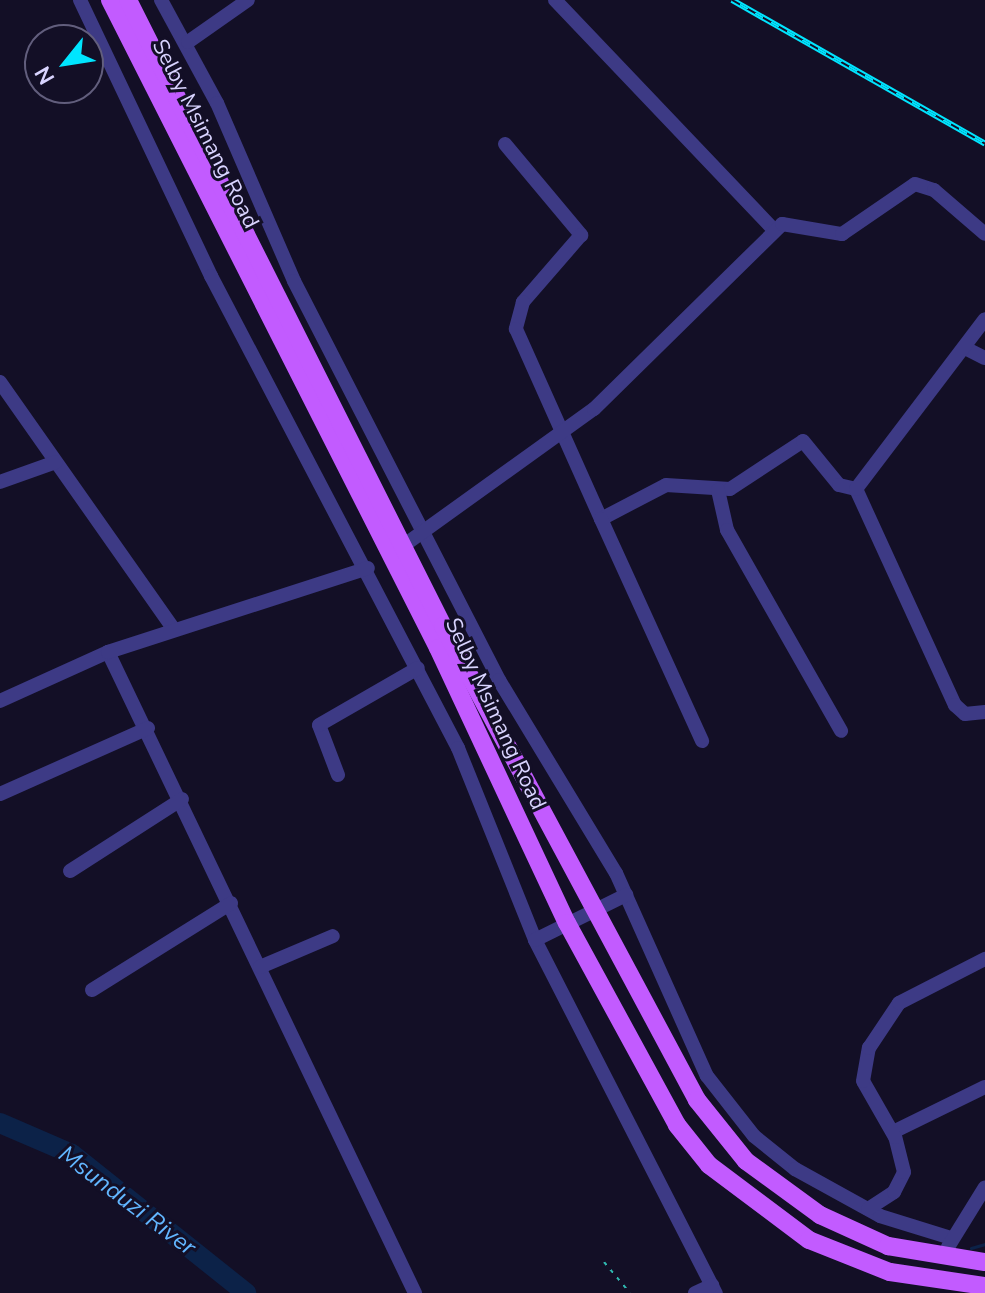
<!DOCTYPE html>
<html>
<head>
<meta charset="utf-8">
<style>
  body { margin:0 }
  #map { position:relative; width:985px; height:1293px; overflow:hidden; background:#130f26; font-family:"Nunito Sans",sans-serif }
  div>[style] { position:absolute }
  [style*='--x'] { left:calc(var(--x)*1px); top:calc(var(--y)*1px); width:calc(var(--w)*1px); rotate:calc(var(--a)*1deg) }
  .stream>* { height:3px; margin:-1.5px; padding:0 1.5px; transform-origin:1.5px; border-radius:1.5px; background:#0c2248 }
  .river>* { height:20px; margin:-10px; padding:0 10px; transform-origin:10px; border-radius:10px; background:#0c2248 }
  .path>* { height:2px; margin-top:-1px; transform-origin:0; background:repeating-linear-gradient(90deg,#2fb8b0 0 4px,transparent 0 10px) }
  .minor>* { height:14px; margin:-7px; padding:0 7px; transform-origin:7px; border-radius:7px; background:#3d3a85 }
  .major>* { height:18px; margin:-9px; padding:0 9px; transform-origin:9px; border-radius:9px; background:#c25bff }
  .rail>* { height:6px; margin-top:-3px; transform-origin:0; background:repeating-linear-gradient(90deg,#130f26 0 9px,#00e5ff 0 18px); box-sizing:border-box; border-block:2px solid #00e5ff }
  span { translate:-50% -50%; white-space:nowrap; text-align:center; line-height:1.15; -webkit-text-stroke:6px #130f26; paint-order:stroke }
  .street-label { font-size:22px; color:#d9d4ff }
  .water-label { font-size:24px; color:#62b6ff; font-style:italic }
  .north { position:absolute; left:24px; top:24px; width:80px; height:80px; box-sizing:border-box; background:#130f26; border:2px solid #625e7d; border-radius:50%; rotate:240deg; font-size:22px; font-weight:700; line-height:32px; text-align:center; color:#d9d4ff }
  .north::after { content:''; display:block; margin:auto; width:28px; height:36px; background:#00e5ff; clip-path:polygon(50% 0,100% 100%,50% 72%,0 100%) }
</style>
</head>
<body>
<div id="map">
  <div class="stream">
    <div style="--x:971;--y:1248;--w:15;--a:-16"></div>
  </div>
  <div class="river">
    <div style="--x:0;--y:1123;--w:78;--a:23.3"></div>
    <div style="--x:72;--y:1154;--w:223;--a:38.6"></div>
  </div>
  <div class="path">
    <div style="--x:604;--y:1262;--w:40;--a:50"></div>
  </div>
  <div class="minor">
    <div style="--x:80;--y:0;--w:306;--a:64.6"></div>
    <div style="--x:211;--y:276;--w:533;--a:62.38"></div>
    <div style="--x:458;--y:748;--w:207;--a:68.1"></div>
    <div style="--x:535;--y:940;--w:397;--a:62.9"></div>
    <div style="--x:161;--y:0;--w:117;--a:61.5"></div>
    <div style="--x:217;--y:103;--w:194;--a:66.6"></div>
    <div style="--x:294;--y:281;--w:449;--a:62.8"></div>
    <div style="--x:499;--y:680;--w:226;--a:58.8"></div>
    <div style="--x:616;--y:873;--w:222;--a:65.9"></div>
    <div style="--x:707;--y:1076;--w:76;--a:51.9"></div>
    <div style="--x:754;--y:1136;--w:53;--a:38.8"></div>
    <div style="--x:795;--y:1169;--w:97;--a:28.9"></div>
    <div style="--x:880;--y:1216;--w:74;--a:17.2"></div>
    <div style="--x:555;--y:0;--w:318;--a:46.4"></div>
    <div style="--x:188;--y:42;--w:73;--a:-35"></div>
    <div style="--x:505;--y:144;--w:119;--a:50.1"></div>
    <div style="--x:581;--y:235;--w:89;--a:130.9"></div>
    <div style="--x:523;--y:302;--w:28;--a:105"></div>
    <div style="--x:516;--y:329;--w:208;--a:65.9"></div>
    <div style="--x:601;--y:519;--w:73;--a:-27.6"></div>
    <div style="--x:666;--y:485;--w:64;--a:3.6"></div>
    <div style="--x:730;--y:489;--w:87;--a:-33.3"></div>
    <div style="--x:803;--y:441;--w:57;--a:50.7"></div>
    <div style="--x:839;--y:485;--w:17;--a:13"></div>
    <div style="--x:965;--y:348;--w:22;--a:27"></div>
    <div style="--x:0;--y:382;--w:303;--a:54.9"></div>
    <div style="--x:0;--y:482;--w:59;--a:-19.7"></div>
    <div style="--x:856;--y:489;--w:238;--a:65.4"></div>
    <div style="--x:955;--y:705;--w:13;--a:42"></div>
    <div style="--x:965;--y:714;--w:20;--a:-6"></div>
    <div style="--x:856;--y:489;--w:213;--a:-52.8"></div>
    <div style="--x:718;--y:490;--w:41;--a:77.3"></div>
    <div style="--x:727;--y:530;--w:231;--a:60.4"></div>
    <div style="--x:601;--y:519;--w:244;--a:65.5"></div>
    <div style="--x:403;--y:546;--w:235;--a:-35.7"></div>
    <div style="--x:594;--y:409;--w:264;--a:-44.5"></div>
    <div style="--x:782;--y:224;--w:61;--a:9.5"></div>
    <div style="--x:842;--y:234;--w:88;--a:-34.4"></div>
    <div style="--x:915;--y:184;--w:20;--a:18"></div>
    <div style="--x:934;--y:190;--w:67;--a:40.8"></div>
    <div style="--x:108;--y:652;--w:711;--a:64.41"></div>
    <div style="--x:0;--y:701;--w:119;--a:-24.4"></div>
    <div style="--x:108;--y:652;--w:273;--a:-17.9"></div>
    <div style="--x:338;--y:775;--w:53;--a:-110.8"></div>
    <div style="--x:319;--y:725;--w:114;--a:-29.9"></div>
    <div style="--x:0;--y:794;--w:162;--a:-24"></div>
    <div style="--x:70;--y:871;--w:133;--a:-32.7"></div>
    <div style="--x:535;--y:940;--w:102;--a:-26.3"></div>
    <div style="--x:260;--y:967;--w:79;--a:-23"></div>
    <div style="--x:92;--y:990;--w:164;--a:-32"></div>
    <div style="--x:893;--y:1132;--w:102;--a:-26.1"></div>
    <div style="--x:868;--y:1209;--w:31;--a:-33"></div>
    <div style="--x:894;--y:1192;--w:22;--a:-63"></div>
    <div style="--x:904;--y:1172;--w:36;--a:-104"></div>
    <div style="--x:895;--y:1137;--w:64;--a:-119.7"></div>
    <div style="--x:863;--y:1081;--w:34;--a:-80"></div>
    <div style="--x:869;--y:1048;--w:54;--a:-56.3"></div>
    <div style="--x:899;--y:1003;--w:97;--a:-27.1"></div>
    <div style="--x:948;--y:1247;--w:70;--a:-58.3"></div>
    <div style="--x:695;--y:1293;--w:19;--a:-25"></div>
  </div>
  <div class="major">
    <div style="--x:110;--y:0;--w:726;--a:63.15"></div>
    <div style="--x:438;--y:648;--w:304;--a:64.9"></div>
    <div style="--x:567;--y:923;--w:230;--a:61.4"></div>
    <div style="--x:677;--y:1125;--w:51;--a:51.3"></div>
    <div style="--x:709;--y:1165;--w:125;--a:36.9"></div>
    <div style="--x:809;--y:1240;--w:87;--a:21.6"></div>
    <div style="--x:890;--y:1272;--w:96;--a:8.4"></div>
    <div style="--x:128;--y:0;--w:701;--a:63.29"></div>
    <div style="--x:443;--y:626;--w:538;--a:61.81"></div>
    <div style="--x:697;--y:1100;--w:78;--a:51.2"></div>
    <div style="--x:746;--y:1161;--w:92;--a:36.1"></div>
    <div style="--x:820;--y:1215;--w:75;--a:24.5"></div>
    <div style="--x:888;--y:1246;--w:98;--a:9.4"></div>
  </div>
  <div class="rail">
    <div style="--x:732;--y:0;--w:291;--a:29.6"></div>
  </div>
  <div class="street-label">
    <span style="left:205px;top:134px;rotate:63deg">Selby Msimang Road</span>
    <span style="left:495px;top:714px;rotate:65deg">Selby Msimang Road</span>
  </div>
  <div class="water-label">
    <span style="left:127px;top:1201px;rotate:37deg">Msunduzi River</span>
  </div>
  <div class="north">N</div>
</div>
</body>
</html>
